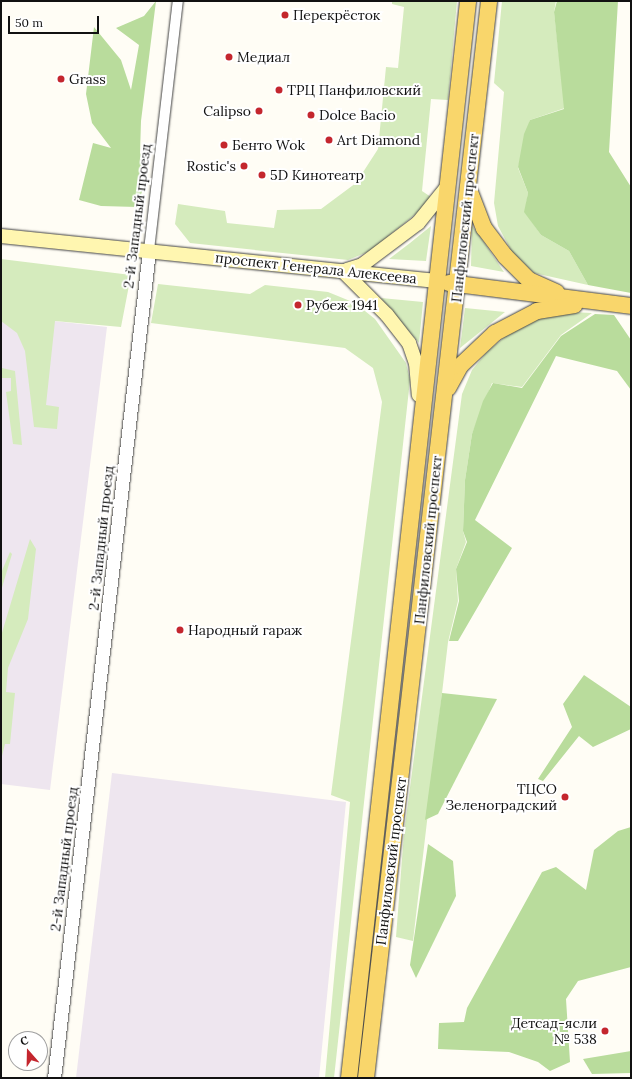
<!DOCTYPE html>
<html>
<head>
<meta charset="utf-8">
<style>
  body { margin:0 }
  #map { position:relative; width:632px; height:1079px; overflow:hidden; background:#fffdf5; font-family:Lora,serif }
  div>[style] { position:absolute }
  [style*='--x'] { left:calc(var(--x)*1px); top:calc(var(--y)*1px); width:calc(var(--w)*1px); rotate:calc(var(--a)*1deg) }
  .industrial>* { inset:0; background:#eee6ef }
  .green>* { inset:0; background:#d5ebbd }
  .forest>* { inset:0; background:#b9dc9c }
  .roads { filter:drop-shadow(0 0 1px #444) drop-shadow(0 0 1px #444) }
  .minor>* { height:10px; margin:-5px; padding:0 5px; transform-origin:5px; border-radius:5px; background:#fff }
  .tertiary>* { height:13px; margin:-6.5px; padding:0 6.5px; transform-origin:6.5px; border-radius:6.5px; background:#fff }
  .secondary>* { height:14px; margin:-7px; padding:0 7px; transform-origin:7px; border-radius:7px; background:#fff6b0 }
  .primary>* { height:16px; margin:-8px; padding:0 8px; transform-origin:8px; border-radius:8px; background:#f9d66b }
  .dots>* { width:11px; height:11px; translate:-50% -50%; box-sizing:border-box; border:2px solid #fff; border-radius:50% }
  span { translate:-50% -50%; white-space:nowrap; text-align:center; line-height:1.15; -webkit-text-stroke:4px #fff; paint-order:stroke }
  .poi-label { font-size:14px; color:#111 }
  .left { translate:0 -50%; text-align:left }
  .right { translate:-100% -50%; text-align:right }
  .street-label { font-size:14px; color:#111 }
  .frame { position:absolute; inset:0; border:2px solid #111; pointer-events:none }
  .north { position:absolute; left:8px; top:1031px; width:40px; height:40px; box-sizing:border-box; background:#fff; border:1px solid #a0a0a0; border-radius:50%; rotate:340deg; font-size:11px; font-weight:700; line-height:16px; text-align:center; color:#111 }
  .north::after { content:''; display:block; margin:auto; width:14px; height:18px; background:#c4262e; clip-path:polygon(50% 0,100% 100%,50% 72%,0 100%) }
  .scale { position:absolute; left:8px; top:16px; width:91px; height:18px; box-sizing:border-box; border:2px solid #111; border-top:0; padding-left:5px; font-size:12px; line-height:14px; white-space:nowrap; color:#111; -webkit-text-stroke:3px #fff; paint-order:stroke }
</style>
</head>
<body>
<div id="map">
  <div class="industrial">
    <div style="clip-path:polygon(1px 315px,107px 327px,50px 790px,1px 784px)"></div>
    <div style="clip-path:polygon(112px 773px,346px 802px,319px 1078px,76px 1078px)"></div>
  </div>
  <div class="green">
    <div style="clip-path:polygon(392px 1px,457px 1px,448px 100px,431px 99px,422px 191px,434px 199px,370px 251px,348px 260px,190px 243px,175px 224px,178px 204px,225px 211px,227px 223px,274px 228px,277px 210px,321px 209px,356px 183px,378px 149px,386px 67px,398px 68px,404px 7px,392px 4px)"></div>
    <div style="clip-path:polygon(502px 1px,556px 1px,554px 12px,565px 108px,530px 120px,518px 168px,528px 193px,525px 212px,541px 235px,569px 251px,588px 285px,534px 273px,512px 252px,498px 226px,494px 203px,504px 92px,494px 83px)"></div>
    <div style="clip-path:polygon(431px 226px,426px 261px,389px 259px,410px 243px)"></div>
    <div style="clip-path:polygon(472px 226px,477px 232px,504px 272px,471px 266px)"></div>
    <div style="clip-path:polygon(1px 259px,131px 275px,121px 327px,55px 321px,46px 405px,59px 407px,57px 429px,34px 427px,25px 351px,17px 333px,1px 321px)"></div>
    <div style="clip-path:polygon(158px 284px,250px 294px,265px 285px,328px 292px,355px 303px,375px 319px,406px 363px,410px 380px,334px 1078px,325px 1078px,350px 802px,331px 795px,382px 402px,373px 368px,345px 348px,151px 323px)"></div>
    <div style="clip-path:polygon(381px 298px,423px 302px,419px 343px)"></div>
    <div style="clip-path:polygon(465px 308px,505px 312px,460px 348px)"></div>
    <div style="clip-path:polygon(549px 311px,592px 313px,561px 335px,522px 387px,492px 383px,472px 434px,465px 480px,463px 531px,466px 542px,456px 569px,458px 601px,448px 642px,413px 941px,396px 937px,404px 833px,462px 394px,472px 370px,487px 352px,519px 325px)"></div>
    <div style="clip-path:polygon(2px 368px,15px 371px,22px 445px,13px 444px,6px 392px,11px 391px,11px 378px,1px 378px)"></div>
    <div style="clip-path:polygon(30px 539px,36px 549px,28px 619px,8px 668px,6px 692px,15px 693px,10px 744px,5px 744px,1px 760px,1px 636px)"></div>
    <div style="clip-path:polygon(10px 552px,12px 554px,1px 591px,1px 573px)"></div>
  </div>
  <div class="forest">
    <div style="clip-path:polygon(156px 1px,141px 121px,140px 153px,146px 165px,146px 179px,137px 207px,101px 206px,79px 200px,93px 143px,111px 148px,92px 123px,86px 94px,94px 27px,121px 60px,131px 90px,139px 45px,116px 28px,144px 16px)"></div>
    <div style="clip-path:polygon(557px 1px,618px 1px,609px 152px,631px 187px,631px 293px,588px 285px,569px 251px,541px 235px,524px 212px,528px 193px,518px 167px,524px 134px,530px 120px,564px 109px,554px 12px)"></div>
    <div style="clip-path:polygon(595px 314px,614px 315px,631px 340px,631px 390px,617px 371px,556px 356px,475px 520px,512px 548px,458px 641px,449px 641px,459px 601px,456px 569px,467px 542px,463px 531px,465px 480px,472px 434px,483px 401px,493px 383px,522px 388px,561px 336px)"></div>
    <div style="clip-path:polygon(584px 675px,631px 707px,631px 729px,593px 747px,579px 736px,543px 781px,538px 779px,572px 727px,563px 704px)"></div>
    <div style="clip-path:polygon(442px 693px,497px 699px,438px 814px,425px 820px)"></div>
    <div style="clip-path:polygon(631px 827px,631px 967px,578px 981px,566px 999px,570px 1062px,550px 1071px,538px 1062px,509px 1052px,438px 1049px,439px 1023px,464px 1022px,467px 1008px,542px 872px,556px 867px,586px 890px,594px 850px,618px 831px)"></div>
    <div style="clip-path:polygon(428px 844px,453px 861px,456px 896px,416px 978px,410px 965px)"></div>
    <div style="clip-path:polygon(631px 1051px,631px 1073px,592px 1074px,583px 1059px)"></div>
  </div>
  <div class="roads">
    <div class="minor">
      <div style="--x:149;--y:250;--w:251;--a:-83.4"></div>
    </div>
    <div class="tertiary">
      <div style="--x:54;--y:1078;--w:833;--a:-83.45"></div>
    </div>
    <div class="secondary">
      <div style="--x:1;--y:236;--w:438;--a:5.9"></div>
      <div style="--x:347;--y:270;--w:16;--a:-18"></div>
      <div style="--x:362;--y:265;--w:70;--a:-36.9"></div>
      <div style="--x:418;--y:223;--w:46;--a:-51.1"></div>
      <div style="--x:343;--y:271;--w:62;--a:45"></div>
      <div style="--x:387;--y:315;--w:36;--a:52"></div>
      <div style="--x:409;--y:343;--w:21;--a:71"></div>
      <div style="--x:416;--y:363;--w:32;--a:85"></div>
    </div>
    <div class="primary">
      <div style="--x:470;--y:192;--w:39;--a:69"></div>
      <div style="--x:484;--y:228;--w:35;--a:53"></div>
      <div style="--x:505;--y:256;--w:34;--a:45"></div>
      <div style="--x:529;--y:280;--w:30;--a:24"></div>
      <div style="--x:449;--y:283;--w:183;--a:7.2"></div>
      <div style="--x:448;--y:388;--w:25;--a:-61"></div>
      <div style="--x:460;--y:366;--w:48;--a:-43.3"></div>
      <div style="--x:495;--y:333;--w:47;--a:-27.6"></div>
      <div style="--x:537;--y:311;--w:38;--a:-9"></div>
      <div style="--x:349;--y:1078;--w:1084;--a:-83.69"></div>
      <div style="--x:366;--y:1078;--w:1084;--a:-83.48"></div>
    </div>
  </div>
  <div class="dots">
    <div style="left:285px;top:15px;background:#c4262e"></div>
    <div style="left:229px;top:57px;background:#c4262e"></div>
    <div style="left:61px;top:79px;background:#c4262e"></div>
    <div style="left:279px;top:90px;background:#c4262e"></div>
    <div style="left:259px;top:111px;background:#c4262e"></div>
    <div style="left:311px;top:115px;background:#c4262e"></div>
    <div style="left:329px;top:140px;background:#c4262e"></div>
    <div style="left:224px;top:145px;background:#c4262e"></div>
    <div style="left:244px;top:166px;background:#c4262e"></div>
    <div style="left:262px;top:175px;background:#c4262e"></div>
    <div style="left:298px;top:305px;background:#c4262e"></div>
    <div style="left:180px;top:630px;background:#c4262e"></div>
    <div style="left:565px;top:797px;background:#c4262e"></div>
    <div style="left:605px;top:1031px;background:#c4262e"></div>
  </div>
  <div class="poi-label">
    <span class="left" style="left:293px;top:15px">Перекрёсток</span>
    <span class="left" style="left:237px;top:57px">Медиал</span>
    <span class="left" style="left:69px;top:79px">Grass</span>
    <span class="left" style="left:287px;top:90px">ТРЦ Панфиловский</span>
    <span class="right" style="left:251px;top:111px">Calipso</span>
    <span class="left" style="left:319px;top:115px">Dolce Bacio</span>
    <span class="left" style="left:337px;top:140px">Art Diamond</span>
    <span class="left" style="left:232px;top:145px">Бенто Wok</span>
    <span class="right" style="left:236px;top:166px">Rostic's</span>
    <span class="left" style="left:270px;top:175px">5D Кинотеатр</span>
    <span class="left" style="left:306px;top:305px">Рубеж 1941</span>
    <span class="left" style="left:188px;top:630px">Народный гараж</span>
    <span class="right" style="left:557px;top:797px">ТЦСО<br>Зеленоградский</span>
    <span class="right" style="left:597px;top:1031px">Детсад-ясли<br>№ 538</span>
  </div>
  <div class="street-label">
    <span style="left:137px;top:216px;rotate:-83deg">2-й Западный проезд</span>
    <span style="left:465px;top:218px;rotate:-84deg">Панфиловский проспект</span>
    <span style="left:316px;top:268px;rotate:6deg">проспект Генерала Алексеева</span>
    <span style="left:101px;top:538px;rotate:-84deg">2-й Западный проезд</span>
    <span style="left:428px;top:540px;rotate:-84deg">Панфиловский проспект</span>
    <span style="left:64px;top:859px;rotate:-83deg">2-й Западный проезд</span>
    <span style="left:391px;top:861px;rotate:-83deg">Панфиловский проспект</span>
  </div>
  <div class="frame"></div>
  <div class="north">С</div>
  <div class="scale">50 m</div>
</div>
</body>
</html>
